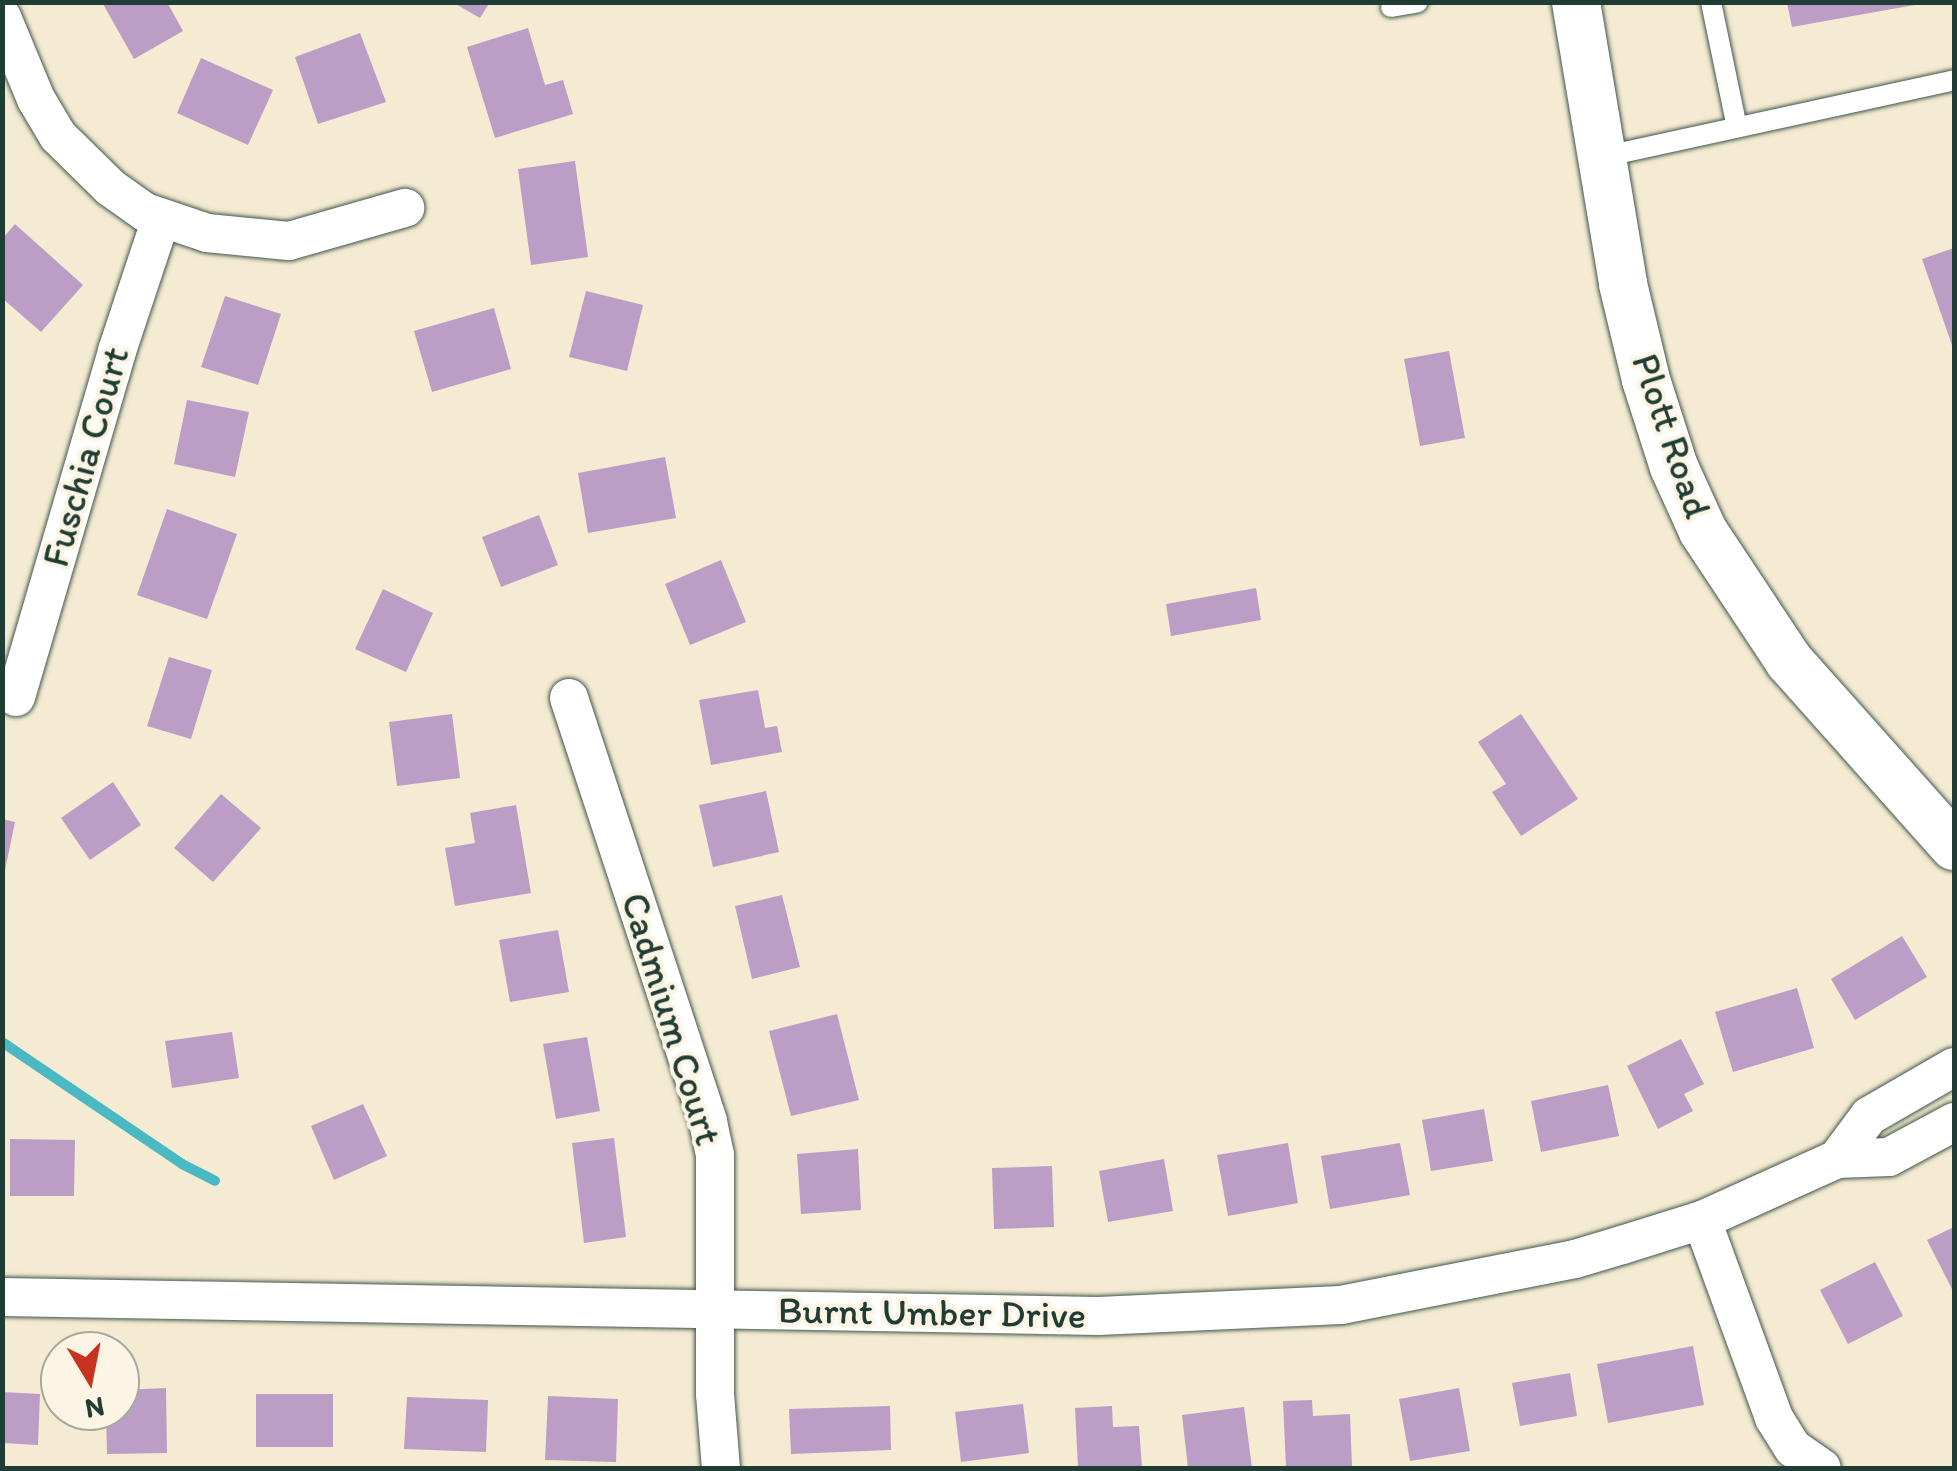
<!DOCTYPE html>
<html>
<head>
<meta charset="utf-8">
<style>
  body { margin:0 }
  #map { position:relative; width:1957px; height:1471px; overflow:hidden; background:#f5ebd2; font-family:Itim,sans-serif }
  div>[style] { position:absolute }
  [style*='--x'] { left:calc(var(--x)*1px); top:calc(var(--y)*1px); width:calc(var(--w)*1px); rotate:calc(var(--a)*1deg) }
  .stream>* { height:10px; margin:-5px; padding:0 5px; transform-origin:5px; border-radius:5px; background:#4ab9c3 }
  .building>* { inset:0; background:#bc9dc6 }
  .roads { filter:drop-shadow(0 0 2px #3f574c) drop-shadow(0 0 2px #3f574c) }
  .service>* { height:20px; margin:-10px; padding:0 10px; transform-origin:10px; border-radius:10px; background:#fff }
  .minor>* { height:38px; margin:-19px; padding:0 19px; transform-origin:19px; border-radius:19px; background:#fff }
  .tertiary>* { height:48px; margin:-24px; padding:0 24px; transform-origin:24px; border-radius:24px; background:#fff }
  span { translate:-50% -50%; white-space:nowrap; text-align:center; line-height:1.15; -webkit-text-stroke:8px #fcf5e5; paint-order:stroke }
  .street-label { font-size:38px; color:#1f3d34 }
  .frame { position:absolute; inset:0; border:5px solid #1f3d34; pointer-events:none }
  .north { position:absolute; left:40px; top:1331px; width:100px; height:100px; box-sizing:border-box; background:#fcf5e5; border:2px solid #a4ab9e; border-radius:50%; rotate:170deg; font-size:28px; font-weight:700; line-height:40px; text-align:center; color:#1f3d34 }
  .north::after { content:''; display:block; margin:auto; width:35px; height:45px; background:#c8321e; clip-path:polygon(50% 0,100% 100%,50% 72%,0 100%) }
</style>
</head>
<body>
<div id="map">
  <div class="stream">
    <div style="--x:2;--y:1042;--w:217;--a:34.1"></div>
    <div style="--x:182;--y:1164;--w:37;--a:27"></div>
  </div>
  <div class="building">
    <div style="clip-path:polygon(167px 2px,183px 31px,134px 59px,103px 4px)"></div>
    <div style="clip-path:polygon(452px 2px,490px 2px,480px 18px)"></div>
    <div style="clip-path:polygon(1787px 3px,1920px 3px,1920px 4px,1792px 27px)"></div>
    <div style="clip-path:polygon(528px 28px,545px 85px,563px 80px,573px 114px,495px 138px,467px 47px)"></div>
    <div style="clip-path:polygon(360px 33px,386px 102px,318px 124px,295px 57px)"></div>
    <div style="clip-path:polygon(201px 58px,273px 90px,248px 145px,177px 113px)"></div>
    <div style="clip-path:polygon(575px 161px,588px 257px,531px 265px,518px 169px)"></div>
    <div style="clip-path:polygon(15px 224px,83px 285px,41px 332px,2px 298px,2px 239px)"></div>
    <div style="clip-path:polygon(1954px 248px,1954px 351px,1922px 259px)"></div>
    <div style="clip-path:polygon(586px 291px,643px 305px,627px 371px,569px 357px)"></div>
    <div style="clip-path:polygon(225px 296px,281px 314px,258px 385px,201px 367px)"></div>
    <div style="clip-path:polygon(494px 308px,511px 369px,432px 392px,414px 331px)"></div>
    <div style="clip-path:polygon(1449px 351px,1465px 438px,1420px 446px,1404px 359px)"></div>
    <div style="clip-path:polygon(187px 400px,249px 412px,235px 477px,174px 464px)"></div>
    <div style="clip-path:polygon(665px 457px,676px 518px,588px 533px,578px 473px)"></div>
    <div style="clip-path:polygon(167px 509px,237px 534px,207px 619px,137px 595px)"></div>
    <div style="clip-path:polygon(539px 515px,558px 565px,501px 587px,482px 537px)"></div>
    <div style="clip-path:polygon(721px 560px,746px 622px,690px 645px,665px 584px)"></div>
    <div style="clip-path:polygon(1256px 588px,1261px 620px,1171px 636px,1166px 604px)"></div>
    <div style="clip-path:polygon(383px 589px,433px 613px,406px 672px,355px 649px)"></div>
    <div style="clip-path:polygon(169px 657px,212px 670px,191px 739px,147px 726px)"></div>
    <div style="clip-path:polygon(758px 690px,765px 728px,777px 726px,782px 752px,711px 765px,699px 700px)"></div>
    <div style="clip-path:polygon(452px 714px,460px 778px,397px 786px,389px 722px)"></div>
    <div style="clip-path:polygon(1521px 714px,1578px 799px,1521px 836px,1492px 792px,1506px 784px,1478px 742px)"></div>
    <div style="clip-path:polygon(113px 782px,141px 825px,90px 860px,61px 818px)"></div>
    <div style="clip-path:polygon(766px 791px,779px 852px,713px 867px,699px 805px)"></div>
    <div style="clip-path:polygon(221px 794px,261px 828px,213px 882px,174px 848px)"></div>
    <div style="clip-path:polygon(516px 805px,531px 893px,455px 906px,445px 848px,475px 843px,470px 813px)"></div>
    <div style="clip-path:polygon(2px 819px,15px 822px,4px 875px,2px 875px)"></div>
    <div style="clip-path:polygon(782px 895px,800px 967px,752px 979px,735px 906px)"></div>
    <div style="clip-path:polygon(558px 930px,569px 992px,510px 1002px,499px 940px)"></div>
    <div style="clip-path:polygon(1902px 936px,1927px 977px,1855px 1020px,1831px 979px)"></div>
    <div style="clip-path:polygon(1797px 988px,1814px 1048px,1733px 1072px,1715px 1012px)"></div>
    <div style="clip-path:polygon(837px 1014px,859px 1100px,791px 1116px,769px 1031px)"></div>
    <div style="clip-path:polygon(232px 1032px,239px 1078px,172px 1088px,165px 1041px)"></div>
    <div style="clip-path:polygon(587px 1037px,600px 1111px,556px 1119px,543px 1044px)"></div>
    <div style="clip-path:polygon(1681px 1039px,1704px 1084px,1684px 1094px,1693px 1111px,1658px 1129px,1627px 1066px)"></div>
    <div style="clip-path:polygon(1608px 1085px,1619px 1136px,1541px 1152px,1531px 1101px)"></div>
    <div style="clip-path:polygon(363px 1104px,387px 1156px,334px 1180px,311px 1126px)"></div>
    <div style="clip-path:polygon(1484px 1109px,1493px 1161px,1431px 1171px,1422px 1120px)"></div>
    <div style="clip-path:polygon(614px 1138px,626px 1237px,584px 1243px,572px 1143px)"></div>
    <div style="clip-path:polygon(10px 1139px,75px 1140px,74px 1196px,10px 1196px)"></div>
    <div style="clip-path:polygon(1288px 1143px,1298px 1203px,1228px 1216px,1217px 1155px)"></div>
    <div style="clip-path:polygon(1400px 1143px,1410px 1195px,1330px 1209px,1321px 1156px)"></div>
    <div style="clip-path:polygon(858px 1149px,861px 1210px,801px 1214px,797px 1154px)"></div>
    <div style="clip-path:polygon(1164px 1159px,1173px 1211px,1108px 1222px,1099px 1171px)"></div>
    <div style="clip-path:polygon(1052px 1166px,1054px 1227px,994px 1229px,992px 1168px)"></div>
    <div style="clip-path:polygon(1954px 1227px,1954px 1293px,1927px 1240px)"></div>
    <div style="clip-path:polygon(1875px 1262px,1903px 1316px,1848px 1344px,1820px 1290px)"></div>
    <div style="clip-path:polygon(1693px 1346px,1704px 1405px,1608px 1423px,1597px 1364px)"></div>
    <div style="clip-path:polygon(1570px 1373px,1577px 1416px,1520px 1426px,1512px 1383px)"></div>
    <div style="clip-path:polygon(166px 1388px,167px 1453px,107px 1454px,106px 1411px,120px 1411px,120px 1390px)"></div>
    <div style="clip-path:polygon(1459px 1388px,1470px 1451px,1410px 1461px,1399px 1399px)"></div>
    <div style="clip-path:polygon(2px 1392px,40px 1394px,38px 1445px,2px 1443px)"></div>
    <div style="clip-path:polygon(256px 1394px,333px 1394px,333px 1447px,256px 1447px)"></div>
    <div style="clip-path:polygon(548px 1396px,618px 1399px,616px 1462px,545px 1460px)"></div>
    <div style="clip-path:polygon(407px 1397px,488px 1400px,486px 1452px,404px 1449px)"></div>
    <div style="clip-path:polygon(1312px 1400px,1313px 1416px,1350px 1414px,1352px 1466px,1286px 1468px,1283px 1401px)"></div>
    <div style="clip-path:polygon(1023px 1404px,1029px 1453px,961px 1462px,955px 1412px)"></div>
    <div style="clip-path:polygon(890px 1406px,891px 1450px,791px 1454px,789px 1409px)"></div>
    <div style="clip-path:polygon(1112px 1406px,1113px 1427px,1139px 1426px,1142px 1468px,1078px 1468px,1075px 1408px)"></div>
    <div style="clip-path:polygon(1244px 1407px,1252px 1468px,1188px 1468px,1182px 1415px)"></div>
  </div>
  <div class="roads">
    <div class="service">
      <div style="--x:1711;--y:2;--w:128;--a:78.3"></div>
      <div style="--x:1391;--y:7;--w:27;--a:-10"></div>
      <div style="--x:1602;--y:157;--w:360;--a:-12.3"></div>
    </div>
    <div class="minor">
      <div style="--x:2;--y:17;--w:89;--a:67.5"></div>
      <div style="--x:36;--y:99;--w:43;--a:59.3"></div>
      <div style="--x:58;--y:136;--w:74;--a:44.5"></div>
      <div style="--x:111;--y:188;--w:42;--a:35.2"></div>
      <div style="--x:145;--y:212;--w:65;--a:18.7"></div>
      <div style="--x:207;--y:233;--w:82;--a:5.6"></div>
      <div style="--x:289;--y:241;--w:121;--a:-15.9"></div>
      <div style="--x:16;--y:697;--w:360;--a:-73.7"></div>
      <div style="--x:117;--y:351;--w:139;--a:-71.6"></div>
      <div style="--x:569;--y:698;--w:446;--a:71.8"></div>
      <div style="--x:708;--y:1122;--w:34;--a:78"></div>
      <div style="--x:715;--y:1155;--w:239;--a:90"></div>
      <div style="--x:715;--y:1394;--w:74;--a:85.4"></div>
      <div style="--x:1837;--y:1159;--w:54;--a:-53.3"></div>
      <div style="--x:1869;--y:1116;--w:98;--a:-30"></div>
      <div style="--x:1702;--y:1220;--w:211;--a:70"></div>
      <div style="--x:1774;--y:1418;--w:36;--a:58"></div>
      <div style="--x:1793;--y:1448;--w:35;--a:35"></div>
      <div style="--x:2;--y:1297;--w:1096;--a:0.99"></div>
      <div style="--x:1098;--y:1316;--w:243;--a:-2.6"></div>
      <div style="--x:1341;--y:1305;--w:238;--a:-11.1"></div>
      <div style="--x:1575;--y:1259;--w:49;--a:-16.6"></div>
      <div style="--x:1622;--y:1245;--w:84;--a:-17.4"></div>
      <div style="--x:1702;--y:1220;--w:148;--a:-24.3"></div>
      <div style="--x:1837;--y:1159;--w:52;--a:-2.2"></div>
      <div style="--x:1889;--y:1157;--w:74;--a:-28.3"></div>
    </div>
    <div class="tertiary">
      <div style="--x:1576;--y:2;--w:286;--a:80.5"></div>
      <div style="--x:1623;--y:284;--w:99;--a:76.5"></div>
      <div style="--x:1646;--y:380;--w:91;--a:72.2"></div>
      <div style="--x:1674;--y:467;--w:70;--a:65.6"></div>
      <div style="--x:1703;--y:531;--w:156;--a:56.5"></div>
      <div style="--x:1789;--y:661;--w:248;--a:48.3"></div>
    </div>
  </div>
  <div class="street-label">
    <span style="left:1671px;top:436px;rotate:71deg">Plott Road</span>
    <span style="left:86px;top:457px;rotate:-74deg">Fuschia Court</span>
    <span style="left:671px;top:1019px;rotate:73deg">Cadmium Court</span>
    <span style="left:932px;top:1313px;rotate:1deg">Burnt Umber Drive</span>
  </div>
  <div class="frame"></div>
  <div class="north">N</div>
</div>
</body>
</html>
